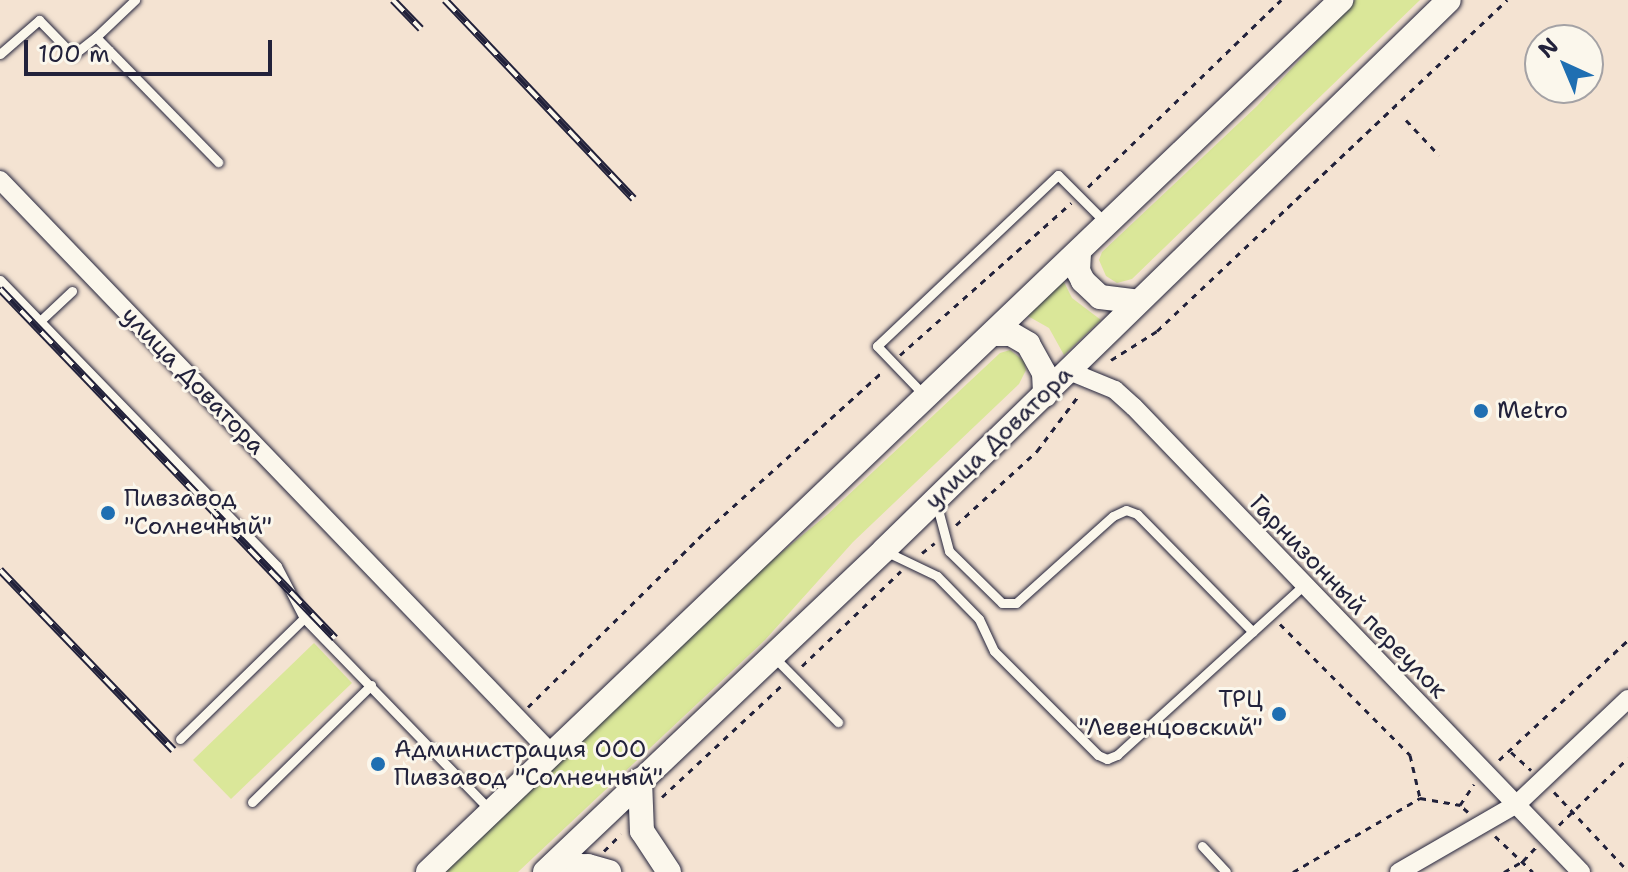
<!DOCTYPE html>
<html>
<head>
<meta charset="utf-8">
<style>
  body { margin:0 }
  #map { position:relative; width:1628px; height:872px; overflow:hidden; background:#f4e3d2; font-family:"Shantell Sans",sans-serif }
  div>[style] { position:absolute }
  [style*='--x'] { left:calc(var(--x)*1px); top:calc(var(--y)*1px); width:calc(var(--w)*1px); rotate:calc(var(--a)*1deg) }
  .green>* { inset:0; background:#dae799 }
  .path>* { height:3px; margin-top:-1.5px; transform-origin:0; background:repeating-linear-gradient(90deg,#22223b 0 6px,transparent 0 12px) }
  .roads { filter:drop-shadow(0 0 2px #22223b) drop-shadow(0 0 2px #22223b) }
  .lane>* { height:9px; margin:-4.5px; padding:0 4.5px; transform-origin:4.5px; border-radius:4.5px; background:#fbf7ec }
  .street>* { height:18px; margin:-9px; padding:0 9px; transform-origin:9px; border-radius:9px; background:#fbf7ec }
  .secondary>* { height:24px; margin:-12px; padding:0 12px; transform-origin:12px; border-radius:12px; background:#fbf7ec }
  .rail>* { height:8px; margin-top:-4px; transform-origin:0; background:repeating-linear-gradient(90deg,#fbf7ec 0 15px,#22223b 0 30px); box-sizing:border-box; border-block:2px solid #22223b }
  .dots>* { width:22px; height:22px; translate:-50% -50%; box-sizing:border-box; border:4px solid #fbf7ec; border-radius:50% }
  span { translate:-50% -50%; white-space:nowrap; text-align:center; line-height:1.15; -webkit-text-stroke:6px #fbf7ec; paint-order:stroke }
  .street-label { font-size:24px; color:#22223b }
  .poi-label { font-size:24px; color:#22223b }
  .left { translate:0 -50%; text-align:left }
  .right { translate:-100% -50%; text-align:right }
  .north { position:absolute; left:1524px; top:24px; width:80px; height:80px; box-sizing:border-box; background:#fbf7ec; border:2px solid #a4a2a5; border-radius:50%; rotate:316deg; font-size:22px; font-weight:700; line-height:32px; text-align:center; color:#22223b }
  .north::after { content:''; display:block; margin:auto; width:28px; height:36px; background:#1f6fb2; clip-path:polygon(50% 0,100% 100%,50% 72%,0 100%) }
  .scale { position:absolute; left:24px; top:40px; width:248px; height:36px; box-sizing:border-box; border:4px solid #22223b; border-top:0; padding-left:10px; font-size:24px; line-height:28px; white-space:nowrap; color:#22223b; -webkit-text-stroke:6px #fbf7ec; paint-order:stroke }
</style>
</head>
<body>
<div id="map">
  <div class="green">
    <div style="clip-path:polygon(1355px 0,1420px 0,1132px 279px,1117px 283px,1106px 276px,1099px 260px,1102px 252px,1257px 106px)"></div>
    <div style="clip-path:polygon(1063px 280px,1072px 298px,1101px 320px,1064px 355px,1049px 328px,1026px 315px)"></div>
    <div style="clip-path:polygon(1010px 350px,1024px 361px,1026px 370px,1019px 384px,853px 542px,765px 640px,518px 872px,441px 872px,771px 561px,828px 514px,1000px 353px)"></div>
    <div style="clip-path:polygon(314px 643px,352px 683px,231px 799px,193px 760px)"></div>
  </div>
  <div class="path">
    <div style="--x:1406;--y:120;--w:48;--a:46.7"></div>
    <div style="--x:1088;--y:187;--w:269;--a:-44.1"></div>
    <div style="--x:900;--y:355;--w:229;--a:-41.6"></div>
    <div style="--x:1111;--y:360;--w:54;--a:-32.2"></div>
    <div style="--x:1157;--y:331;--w:482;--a:-43.4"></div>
    <div style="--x:956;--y:525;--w:110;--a:-42.4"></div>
    <div style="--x:1037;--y:451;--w:70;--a:-53.1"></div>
    <div style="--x:922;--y:553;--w:16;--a:-38"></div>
    <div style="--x:1280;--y:624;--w:185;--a:45.2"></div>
    <div style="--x:1410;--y:755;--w:44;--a:76.9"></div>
    <div style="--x:802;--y:666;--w:137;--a:-43.8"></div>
    <div style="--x:528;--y:707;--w:250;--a:-44.7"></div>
    <div style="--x:706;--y:531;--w:239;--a:-42.1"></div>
    <div style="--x:1511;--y:752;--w:27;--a:42"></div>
    <div style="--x:1499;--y:760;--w:176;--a:-42.9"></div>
    <div style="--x:1554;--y:792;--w:108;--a:46.9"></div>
    <div style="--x:662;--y:797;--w:164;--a:-43"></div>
    <div style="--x:1468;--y:812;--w:11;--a:-139"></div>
    <div style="--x:1460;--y:805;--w:25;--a:-56"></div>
    <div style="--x:1559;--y:825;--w:96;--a:-44.2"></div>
    <div style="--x:1495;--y:836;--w:52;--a:43.5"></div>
    <div style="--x:604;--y:851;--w:24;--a:-45"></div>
    <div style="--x:1293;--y:872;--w:147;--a:-30.2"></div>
    <div style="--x:1420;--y:798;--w:41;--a:9.9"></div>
    <div style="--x:1504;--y:872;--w:22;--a:-30"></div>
    <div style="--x:1523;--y:861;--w:19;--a:-47"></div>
  </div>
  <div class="roads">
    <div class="lane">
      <div style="--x:96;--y:37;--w:54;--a:-43.5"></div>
      <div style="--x:0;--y:54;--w:52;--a:-41.1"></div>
      <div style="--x:39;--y:20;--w:49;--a:45.8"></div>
      <div style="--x:73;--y:55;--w:29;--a:-38"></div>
      <div style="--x:96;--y:37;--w:175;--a:45.7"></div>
      <div style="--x:0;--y:280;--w:398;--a:45.9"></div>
      <div style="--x:277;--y:566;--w:59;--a:62.6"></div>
      <div style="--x:40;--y:321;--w:44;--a:-43.2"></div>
      <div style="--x:924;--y:395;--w:68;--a:-133.8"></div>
      <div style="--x:877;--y:346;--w:249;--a:-43.4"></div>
      <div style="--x:1058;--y:175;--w:68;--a:45"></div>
      <div style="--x:936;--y:502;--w:51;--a:75.1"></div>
      <div style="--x:949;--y:551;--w:74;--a:44.5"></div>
      <div style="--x:1002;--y:603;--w:14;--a:0"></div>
      <div style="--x:1016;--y:603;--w:130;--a:-41.9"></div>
      <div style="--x:1113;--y:516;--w:14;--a:-25"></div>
      <div style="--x:1126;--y:510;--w:12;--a:20"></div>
      <div style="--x:1137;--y:514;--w:165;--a:45.5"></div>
      <div style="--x:887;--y:552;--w:55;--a:25.6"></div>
      <div style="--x:937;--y:576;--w:60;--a:45.7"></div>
      <div style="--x:979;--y:619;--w:35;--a:65"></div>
      <div style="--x:994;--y:651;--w:147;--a:45"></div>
      <div style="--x:1098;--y:755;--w:10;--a:24"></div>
      <div style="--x:1107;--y:759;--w:11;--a:-22"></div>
      <div style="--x:1117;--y:755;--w:251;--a:-42.3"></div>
      <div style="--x:775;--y:658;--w:90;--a:45.5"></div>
      <div style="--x:180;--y:739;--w:173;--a:-44.3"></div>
      <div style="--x:304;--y:618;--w:266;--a:45.9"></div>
      <div style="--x:252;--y:802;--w:167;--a:-44.5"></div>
      <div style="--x:1202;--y:846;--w:35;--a:47"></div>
    </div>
    <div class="street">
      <div style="--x:0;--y:180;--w:796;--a:46.12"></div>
      <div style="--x:1069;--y:371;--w:50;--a:22.4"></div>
      <div style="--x:1115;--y:390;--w:25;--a:42"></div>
      <div style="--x:1134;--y:407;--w:645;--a:46.13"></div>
      <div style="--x:1399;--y:872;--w:136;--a:-30"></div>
      <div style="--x:1517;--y:804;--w:153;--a:-43.4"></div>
    </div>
    <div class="secondary">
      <div style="--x:1079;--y:253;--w:18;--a:93"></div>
      <div style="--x:1078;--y:271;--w:11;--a:63"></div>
      <div style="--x:1083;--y:281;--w:23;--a:43"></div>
      <div style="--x:1100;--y:297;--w:38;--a:7"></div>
      <div style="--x:993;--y:334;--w:18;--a:0"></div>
      <div style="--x:1011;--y:334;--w:20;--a:30"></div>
      <div style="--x:1028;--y:344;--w:33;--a:61"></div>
      <div style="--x:1044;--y:373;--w:22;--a:87"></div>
      <div style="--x:640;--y:780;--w:51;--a:87.8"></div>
      <div style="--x:642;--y:831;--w:49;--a:56.6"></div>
      <div style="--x:553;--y:865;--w:35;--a:2"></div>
      <div style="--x:588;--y:866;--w:22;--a:16"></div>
      <div style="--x:428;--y:872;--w:1263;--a:-43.68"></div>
      <div style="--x:545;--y:872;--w:468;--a:-43.5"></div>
      <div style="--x:884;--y:550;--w:788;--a:-44.23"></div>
    </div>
  </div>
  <div class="rail">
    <div style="--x:393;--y:0;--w:40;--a:46"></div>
    <div style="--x:445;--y:0;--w:274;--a:46.5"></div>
    <div style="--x:0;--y:289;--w:484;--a:46.2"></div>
    <div style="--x:0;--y:570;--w:250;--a:46.1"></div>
  </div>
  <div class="dots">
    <div style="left:1481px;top:411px;background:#1f6fb2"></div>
    <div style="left:108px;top:513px;background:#1f6fb2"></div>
    <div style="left:1279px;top:714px;background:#1f6fb2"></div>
    <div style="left:378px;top:764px;background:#1f6fb2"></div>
  </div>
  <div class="street-label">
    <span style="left:193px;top:381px;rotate:46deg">улица Доватора</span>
    <span style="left:999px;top:438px;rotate:-44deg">улица Доватора</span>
    <span style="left:1348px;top:597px;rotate:46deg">Гарнизонный переулок</span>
  </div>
  <div class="poi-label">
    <span class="left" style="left:1497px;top:411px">Metro</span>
    <span class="left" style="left:124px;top:513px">Пивзавод<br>"Солнечный"</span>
    <span class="right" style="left:1263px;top:714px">ТРЦ<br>"Левенцовский"</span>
    <span class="left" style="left:394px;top:764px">Администрация ООО<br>Пивзавод "Солнечный"</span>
  </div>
  <div class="north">N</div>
  <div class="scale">100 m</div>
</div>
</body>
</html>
